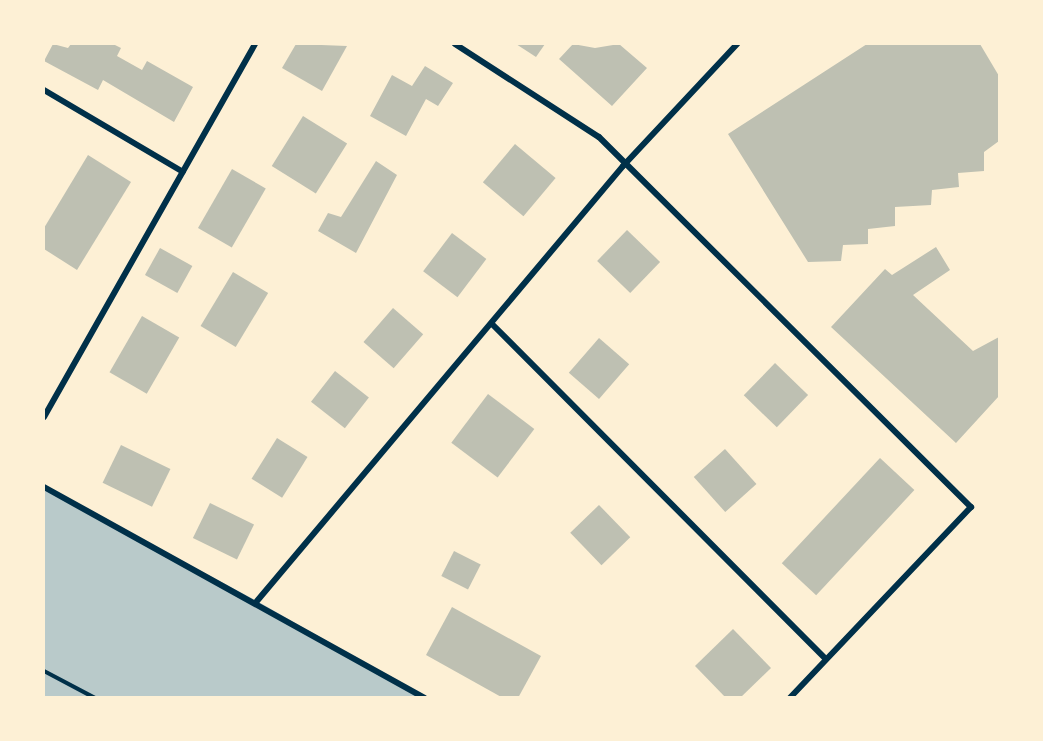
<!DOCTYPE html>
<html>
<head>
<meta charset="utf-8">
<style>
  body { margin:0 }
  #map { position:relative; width:1043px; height:741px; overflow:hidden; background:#fdf0d5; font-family:"Roboto Condensed",sans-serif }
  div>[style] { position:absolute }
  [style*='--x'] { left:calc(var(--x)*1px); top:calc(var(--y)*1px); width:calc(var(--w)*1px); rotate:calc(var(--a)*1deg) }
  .green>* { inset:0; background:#b9caca }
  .building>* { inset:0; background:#bec0b2; transform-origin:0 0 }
  .path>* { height:4px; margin:-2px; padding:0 2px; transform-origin:2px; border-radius:2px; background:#003049 }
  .minor>* { height:6px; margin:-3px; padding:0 3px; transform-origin:3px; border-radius:3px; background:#003049 }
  span { translate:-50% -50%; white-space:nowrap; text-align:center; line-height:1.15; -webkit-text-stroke:5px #fdf0d5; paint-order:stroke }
  .frame { position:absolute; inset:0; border:45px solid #fdf0d5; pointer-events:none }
</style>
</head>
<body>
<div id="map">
  <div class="green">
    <div style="clip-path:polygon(44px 487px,257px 601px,424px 697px,44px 697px)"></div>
  </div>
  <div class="building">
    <div style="clip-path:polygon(53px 44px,68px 48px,71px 44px,113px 44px,121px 48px,117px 56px,142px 70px,147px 61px,193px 87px,174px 122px,103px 80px,98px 90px,44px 61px)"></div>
    <div style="clip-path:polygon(296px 44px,347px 46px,322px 91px,282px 68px)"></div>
    <div style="clip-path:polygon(516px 44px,545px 44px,536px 57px)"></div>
    <div style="clip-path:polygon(573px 44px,595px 48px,619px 44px,647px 68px,612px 106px,559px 59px)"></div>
    <div style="clip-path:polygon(867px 44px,980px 44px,999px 76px,999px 141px,984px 152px,984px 171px,958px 173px,959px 187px,932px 190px,931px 205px,895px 207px,895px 226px,868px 229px,868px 244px,843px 245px,841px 261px,808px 262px,728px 134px)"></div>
    <div style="clip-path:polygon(425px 66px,453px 83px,438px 106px,426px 99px,406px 136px,370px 116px,392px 75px,412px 86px)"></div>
    <div style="left:303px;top:116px;width:52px;height:59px;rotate:32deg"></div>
    <div style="left:515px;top:144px;width:53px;height:50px;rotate:40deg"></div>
    <div style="clip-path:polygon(88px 155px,131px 182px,77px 270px,44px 249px,44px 228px)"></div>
    <div style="clip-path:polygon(376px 161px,397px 175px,356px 253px,318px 231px,328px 213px,341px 217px)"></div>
    <div style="left:232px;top:169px;width:39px;height:68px;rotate:30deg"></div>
    <div style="left:627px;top:230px;width:46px;height:43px;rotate:44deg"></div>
    <div style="left:452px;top:233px;width:43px;height:48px;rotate:37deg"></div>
    <div style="clip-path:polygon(936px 247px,950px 270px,913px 295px,973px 351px,999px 337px,999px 396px,956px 443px,831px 327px,885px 269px,892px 275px)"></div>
    <div style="left:160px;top:248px;width:37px;height:31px;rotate:29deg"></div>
    <div style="left:233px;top:272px;width:41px;height:63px;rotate:31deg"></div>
    <div style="left:393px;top:308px;width:40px;height:45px;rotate:41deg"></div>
    <div style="left:142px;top:316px;width:43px;height:65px;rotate:30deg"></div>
    <div style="left:599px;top:338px;width:40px;height:46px;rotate:41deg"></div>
    <div style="left:775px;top:363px;width:46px;height:45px;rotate:44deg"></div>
    <div style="left:335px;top:371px;width:43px;height:39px;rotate:38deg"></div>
    <div style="left:488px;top:394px;width:58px;height:61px;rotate:37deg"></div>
    <div style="left:277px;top:438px;width:36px;height:48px;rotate:32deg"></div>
    <div style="left:121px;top:445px;width:55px;height:42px;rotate:26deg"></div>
    <div style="left:725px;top:449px;width:47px;height:42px;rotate:48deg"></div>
    <div style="left:880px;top:458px;width:47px;height:144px;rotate:43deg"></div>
    <div style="left:210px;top:503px;width:49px;height:39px;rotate:26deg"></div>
    <div style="left:599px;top:505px;width:45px;height:40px;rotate:46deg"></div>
    <div style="left:454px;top:551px;width:30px;height:28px;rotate:27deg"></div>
    <div style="clip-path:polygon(452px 607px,541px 656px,518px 698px,503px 698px,426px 655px)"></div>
    <div style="clip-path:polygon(733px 629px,771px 668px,740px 698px,726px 698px,695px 666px)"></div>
  </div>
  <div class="path">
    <div style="--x:44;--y:671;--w:58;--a:27.9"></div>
  </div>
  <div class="minor">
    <div style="--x:455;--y:44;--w:171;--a:32.9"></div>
    <div style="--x:599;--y:137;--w:525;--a:44.85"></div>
    <div style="--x:971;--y:507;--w:263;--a:133.5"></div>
    <div style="--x:44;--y:90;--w:161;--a:30.5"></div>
    <div style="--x:492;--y:324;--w:473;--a:45.1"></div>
    <div style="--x:44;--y:417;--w:429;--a:-60.5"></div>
    <div style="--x:44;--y:487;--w:435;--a:29"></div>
    <div style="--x:257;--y:601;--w:568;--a:-49.92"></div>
    <div style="--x:623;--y:166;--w:167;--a:-46.9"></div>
  </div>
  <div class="frame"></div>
</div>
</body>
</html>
